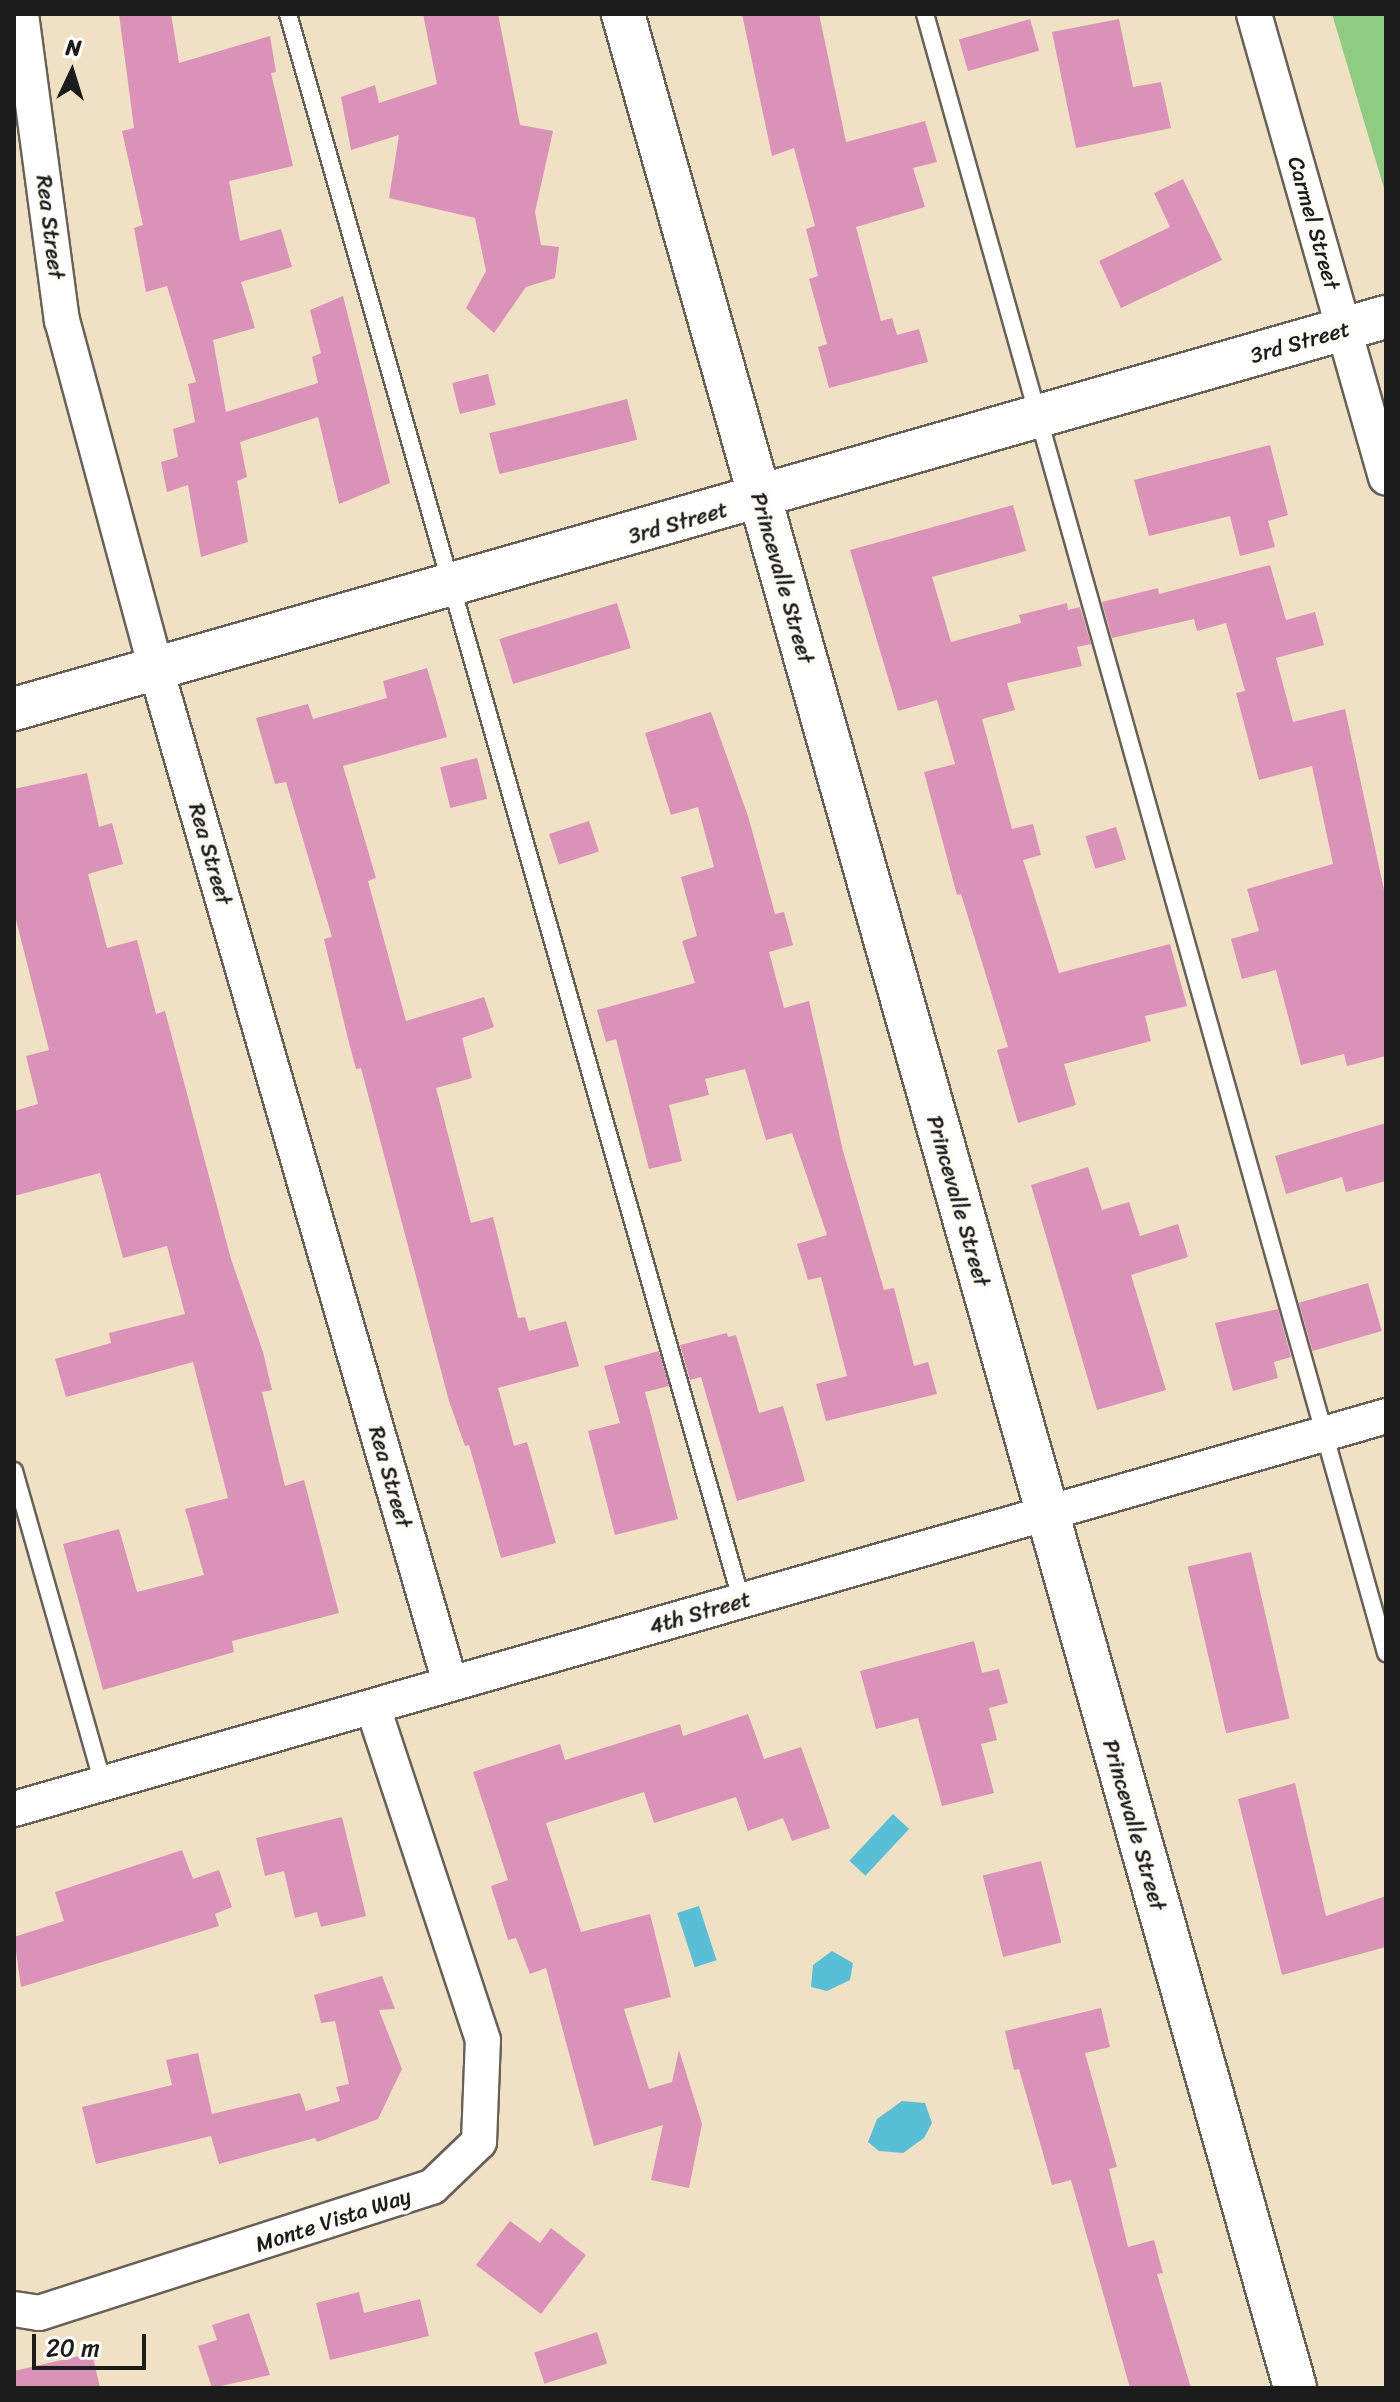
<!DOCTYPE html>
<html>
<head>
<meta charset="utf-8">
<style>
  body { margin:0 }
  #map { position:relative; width:1400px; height:2402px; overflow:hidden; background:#f1e1c4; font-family:Sriracha,sans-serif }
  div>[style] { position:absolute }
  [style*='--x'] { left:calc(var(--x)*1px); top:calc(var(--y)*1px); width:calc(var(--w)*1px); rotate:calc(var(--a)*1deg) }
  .green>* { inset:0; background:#8ecc81 }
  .water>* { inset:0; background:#59bfd6; transform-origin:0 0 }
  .building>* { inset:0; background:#da92b8; transform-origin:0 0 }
  .roads { filter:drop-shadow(2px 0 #676157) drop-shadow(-2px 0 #676157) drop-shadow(0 2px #676157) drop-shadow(0 -2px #676157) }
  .service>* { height:16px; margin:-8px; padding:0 8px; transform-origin:8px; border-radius:8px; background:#fff }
  .minor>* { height:34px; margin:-17px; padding:0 17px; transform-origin:17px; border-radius:17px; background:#fff }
  .tertiary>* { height:42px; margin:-21px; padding:0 21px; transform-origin:21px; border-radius:21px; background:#fff }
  span { translate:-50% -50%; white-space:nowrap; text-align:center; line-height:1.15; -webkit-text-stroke:8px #fdfcf7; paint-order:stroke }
  .street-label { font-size:22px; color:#1c1c1c }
  .frame { position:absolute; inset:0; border:16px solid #1c1c1c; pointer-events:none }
  .north { position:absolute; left:32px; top:32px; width:80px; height:80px; -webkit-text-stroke:6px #fdfcf7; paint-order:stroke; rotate:4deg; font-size:22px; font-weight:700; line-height:32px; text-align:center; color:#1c1c1c }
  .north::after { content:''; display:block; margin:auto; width:28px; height:36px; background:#1c1c1c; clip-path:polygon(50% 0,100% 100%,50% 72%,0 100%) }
  .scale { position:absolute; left:32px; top:2334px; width:114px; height:36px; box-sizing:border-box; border:4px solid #1c1c1c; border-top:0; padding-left:10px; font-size:24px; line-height:28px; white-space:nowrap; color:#1c1c1c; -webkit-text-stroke:6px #fdfcf7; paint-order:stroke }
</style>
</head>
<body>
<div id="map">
  <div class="green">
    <div style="clip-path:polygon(1332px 14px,1386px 14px,1386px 195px)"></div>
  </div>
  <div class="water">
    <div style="left:893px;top:1814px;width:22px;height:64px;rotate:43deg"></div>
    <div style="left:699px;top:1906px;width:57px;height:23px;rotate:72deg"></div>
    <div style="clip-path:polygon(832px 1951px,853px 1963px,850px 1980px,827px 1991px,811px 1987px,813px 1965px)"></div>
    <div style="clip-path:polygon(902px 2101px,925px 2103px,932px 2123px,924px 2138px,903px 2153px,879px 2151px,868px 2142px,877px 2119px)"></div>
  </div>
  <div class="building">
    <div style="clip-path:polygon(119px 14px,171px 14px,179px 63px,270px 36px,276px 72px,271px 73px,293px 166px,229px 181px,240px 241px,281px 229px,292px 267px,241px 282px,255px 328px,213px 340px,226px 412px,318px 383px,312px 357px,321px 353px,310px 310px,343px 296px,390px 483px,339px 504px,318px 417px,240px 442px,247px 477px,237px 481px,248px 542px,201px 557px,188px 485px,167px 492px,161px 462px,178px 457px,173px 429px,195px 422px,188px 384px,196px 382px,167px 286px,146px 292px,134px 228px,143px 225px,122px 131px,134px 128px)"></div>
    <div style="clip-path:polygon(423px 14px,498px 14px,520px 125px,553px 131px,535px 212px,541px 245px,559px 247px,555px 278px,526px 287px,494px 333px,466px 308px,486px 271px,475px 218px,389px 198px,399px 135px,351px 150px,341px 97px,375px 85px,379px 103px,437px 84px)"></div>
    <div style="clip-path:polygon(742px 14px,819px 14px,846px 142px,925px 121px,937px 162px,913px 168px,925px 207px,856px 227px,881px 321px,892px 318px,897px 335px,919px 329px,928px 362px,829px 388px,818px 347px,827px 344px,809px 279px,818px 276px,806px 229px,815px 226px,794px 148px,772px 156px)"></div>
    <div style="left:1030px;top:19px;width:33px;height:74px;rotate:74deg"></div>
    <div style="clip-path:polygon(1119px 19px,1133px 87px,1161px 82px,1171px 128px,1076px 148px,1052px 32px)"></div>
    <div style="clip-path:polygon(1183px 179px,1222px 260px,1121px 308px,1099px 261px,1170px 227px,1154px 193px)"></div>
    <div style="left:488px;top:374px;width:32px;height:37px;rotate:76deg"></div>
    <div style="left:627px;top:399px;width:42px;height:142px;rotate:76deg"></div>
    <div style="clip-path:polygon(1270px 445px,1288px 515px,1268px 521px,1275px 547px,1240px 556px,1230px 516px,1149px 536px,1134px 480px)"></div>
    <div style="clip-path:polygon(1013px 505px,1026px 551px,932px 577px,951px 642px,1021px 623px,1019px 615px,1067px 603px,1068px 610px,1080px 607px,1091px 644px,1077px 647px,1082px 666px,1007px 683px,1015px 710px,982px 719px,1012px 829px,1033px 824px,1041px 855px,1023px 860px,1059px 973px,1170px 944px,1187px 1006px,1145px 1016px,1151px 1041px,1064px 1064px,1076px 1105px,1018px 1123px,997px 1050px,1008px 1047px,961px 894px,957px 895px,924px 772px,955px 764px,937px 700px,898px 711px,850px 550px)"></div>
    <div style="clip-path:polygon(1270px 565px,1286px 620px,1315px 612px,1324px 645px,1276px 658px,1293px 722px,1345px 709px,1386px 899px,1386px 1056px,1347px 1066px,1344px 1054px,1301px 1065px,1276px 970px,1242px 979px,1231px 939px,1259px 931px,1247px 889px,1333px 864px,1312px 766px,1259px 780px,1236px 693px,1245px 691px,1226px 623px,1197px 631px,1194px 619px,1112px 638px,1102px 602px,1158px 588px,1159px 594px)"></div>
    <div style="left:617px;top:603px;width:47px;height:123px;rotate:73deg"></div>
    <div style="clip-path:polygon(427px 668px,447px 737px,343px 766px,376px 878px,368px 881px,406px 1021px,484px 997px,494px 1027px,462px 1038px,472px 1078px,436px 1088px,471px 1223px,493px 1217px,518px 1318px,525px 1317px,529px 1331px,566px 1321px,579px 1366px,498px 1388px,514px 1446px,527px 1442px,556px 1543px,501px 1558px,469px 1445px,465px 1446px,449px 1401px,361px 1068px,356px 1069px,348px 1039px,324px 939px,332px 937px,286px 782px,275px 784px,256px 718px,308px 704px,313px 719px,387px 698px,383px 681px)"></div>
    <div style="clip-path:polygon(711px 712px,748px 816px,775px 914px,784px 912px,793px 945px,769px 952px,784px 1008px,809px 1001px,843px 1151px,884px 1290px,894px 1288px,914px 1366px,928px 1362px,937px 1394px,826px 1421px,816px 1384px,847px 1376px,821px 1277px,808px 1280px,797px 1244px,827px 1235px,792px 1133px,766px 1140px,745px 1069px,705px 1079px,709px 1095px,669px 1105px,682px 1161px,649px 1169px,616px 1039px,606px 1042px,597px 1010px,695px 983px,682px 941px,697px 936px,681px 877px,714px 867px,698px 807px,671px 815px,645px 733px)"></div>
    <div style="left:477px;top:758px;width:42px;height:38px;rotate:76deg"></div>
    <div style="clip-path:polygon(87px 773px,99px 827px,112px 823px,123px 864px,88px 874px,107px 948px,137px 940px,156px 1014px,165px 1011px,231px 1259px,263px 1352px,272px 1390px,262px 1392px,285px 1486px,304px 1480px,339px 1613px,232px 1641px,234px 1652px,103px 1690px,63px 1544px,119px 1529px,137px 1592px,204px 1575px,185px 1509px,228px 1498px,193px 1362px,66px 1397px,55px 1359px,111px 1343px,109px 1333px,185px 1314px,167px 1246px,123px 1258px,100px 1173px,14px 1196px,14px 1111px,38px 1104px,26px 1056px,49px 1050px,14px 912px,14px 789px)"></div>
    <div style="left:589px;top:821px;width:32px;height:42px;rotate:72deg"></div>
    <div style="left:1116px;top:827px;width:34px;height:32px;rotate:73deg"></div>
    <div style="clip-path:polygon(1386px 1123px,1386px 1181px,1346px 1192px,1342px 1177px,1286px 1194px,1275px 1156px)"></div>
    <div style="clip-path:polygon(1088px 1167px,1102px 1210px,1129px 1202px,1140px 1236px,1178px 1224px,1188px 1257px,1131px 1275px,1166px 1390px,1097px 1410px,1031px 1185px)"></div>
    <div style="left:1368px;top:1283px;width:50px;height:72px;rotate:74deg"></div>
    <div style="clip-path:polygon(1278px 1309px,1291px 1357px,1274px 1362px,1278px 1378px,1233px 1391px,1215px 1323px)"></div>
    <div style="clip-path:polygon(727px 1333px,728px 1337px,736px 1335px,759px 1413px,783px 1406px,805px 1481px,737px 1501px,701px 1377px,690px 1380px,680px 1345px)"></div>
    <div style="clip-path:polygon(659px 1351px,669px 1386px,645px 1392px,678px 1519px,615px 1535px,588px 1431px,620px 1423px,604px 1366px)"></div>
    <div style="left:1251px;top:1552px;width:171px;height:65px;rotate:77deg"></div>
    <div style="clip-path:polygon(974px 1641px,982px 1673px,999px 1669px,1008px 1703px,989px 1708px,997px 1740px,981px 1744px,994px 1793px,942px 1806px,918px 1718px,876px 1729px,860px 1671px)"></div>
    <div style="clip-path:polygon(748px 1714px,764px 1759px,801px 1747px,830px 1828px,792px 1841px,783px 1818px,748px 1831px,736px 1797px,654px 1823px,644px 1792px,546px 1823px,581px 1932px,650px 1914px,671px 1997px,624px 2009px,649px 2089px,672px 2082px,679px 2050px,702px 2124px,689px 2188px,651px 2180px,663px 2125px,594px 2146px,546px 1968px,530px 1974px,516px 1938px,508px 1940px,491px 1886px,508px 1880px,473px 1772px,560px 1744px,565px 1760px,680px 1724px,683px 1736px)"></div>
    <div style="clip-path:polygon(1295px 1783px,1326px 1916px,1386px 1896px,1386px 1947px,1282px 1975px,1238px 1799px)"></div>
    <div style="clip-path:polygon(342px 1817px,366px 1916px,321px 1927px,317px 1912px,295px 1918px,284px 1871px,265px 1876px,256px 1838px)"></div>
    <div style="clip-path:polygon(182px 1850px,193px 1879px,219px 1870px,232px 1907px,215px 1914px,219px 1926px,21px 1987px,14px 1937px,64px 1921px,55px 1892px)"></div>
    <div style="left:1041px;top:1861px;width:84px;height:60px;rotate:76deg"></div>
    <div style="clip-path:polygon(382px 1976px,395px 2009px,379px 2010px,402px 2069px,378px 2119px,317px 2142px,315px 2138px,219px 2164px,211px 2136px,96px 2164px,82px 2107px,172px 2085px,166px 2060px,198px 2053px,212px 2114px,300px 2093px,306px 2111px,340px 2101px,336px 2087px,349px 2084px,335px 2021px,321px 2023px,314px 1995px)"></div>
    <div style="clip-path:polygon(1101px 2008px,1110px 2047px,1085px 2053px,1117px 2167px,1109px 2169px,1128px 2247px,1154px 2240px,1163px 2273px,1157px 2274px,1191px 2388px,1130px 2388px,1071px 2180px,1052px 2185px,1019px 2069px,1014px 2070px,1005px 2031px)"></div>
    <div style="clip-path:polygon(510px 2221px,540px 2243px,551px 2228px,586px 2255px,541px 2314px,476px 2265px)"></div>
    <div style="clip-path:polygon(359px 2292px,364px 2313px,420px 2299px,429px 2336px,330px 2360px,316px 2303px)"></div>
    <div style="clip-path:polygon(249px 2313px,270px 2375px,212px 2388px,198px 2346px,217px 2340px,212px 2325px)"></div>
    <div style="left:597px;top:2332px;width:33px;height:66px;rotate:72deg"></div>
    <div style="clip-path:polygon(92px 2353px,100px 2388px,14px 2388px,14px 2371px)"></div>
  </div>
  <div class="roads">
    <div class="service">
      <div style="--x:288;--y:14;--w:1652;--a:74.05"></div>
      <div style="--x:925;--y:14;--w:1703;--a:74.29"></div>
      <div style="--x:14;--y:1471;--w:328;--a:74.1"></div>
    </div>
    <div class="minor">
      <div style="--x:21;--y:14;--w:309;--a:82.4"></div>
      <div style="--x:62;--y:320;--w:361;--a:74.9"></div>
      <div style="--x:156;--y:669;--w:1056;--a:73.83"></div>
      <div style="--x:1254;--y:14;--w:482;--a:74.1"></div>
      <div style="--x:14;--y:1809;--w:1427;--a:-15.98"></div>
      <div style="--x:14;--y:2309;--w:25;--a:9"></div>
      <div style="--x:39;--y:2313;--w:413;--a:-17.8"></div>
      <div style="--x:432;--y:2187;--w:65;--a:-43.8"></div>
      <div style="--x:479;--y:2142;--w:102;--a:-87.8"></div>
      <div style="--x:483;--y:2040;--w:351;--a:-108.3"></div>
    </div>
    <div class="tertiary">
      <div style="--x:623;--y:14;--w:2467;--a:74.19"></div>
      <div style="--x:14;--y:709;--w:1427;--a:-15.95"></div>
    </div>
  </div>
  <div class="street-label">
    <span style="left:1314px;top:223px;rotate:74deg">Carmel Street</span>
    <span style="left:50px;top:227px;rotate:83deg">Rea Street</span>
    <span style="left:1300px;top:342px;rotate:-16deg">3rd Street</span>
    <span style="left:678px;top:523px;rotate:-16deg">3rd Street</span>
    <span style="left:782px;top:578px;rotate:74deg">Princevalle Street</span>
    <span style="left:210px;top:854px;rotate:74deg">Rea Street</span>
    <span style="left:958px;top:1201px;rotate:74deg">Princevalle Street</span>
    <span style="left:390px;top:1477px;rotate:74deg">Rea Street</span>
    <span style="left:700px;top:1613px;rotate:-16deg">4th Street</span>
    <span style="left:1134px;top:1825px;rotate:74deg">Princevalle Street</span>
    <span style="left:333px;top:2220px;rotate:-18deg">Monte Vista Way</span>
  </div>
  <div class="frame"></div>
  <div class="north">N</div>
  <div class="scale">20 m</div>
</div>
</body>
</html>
